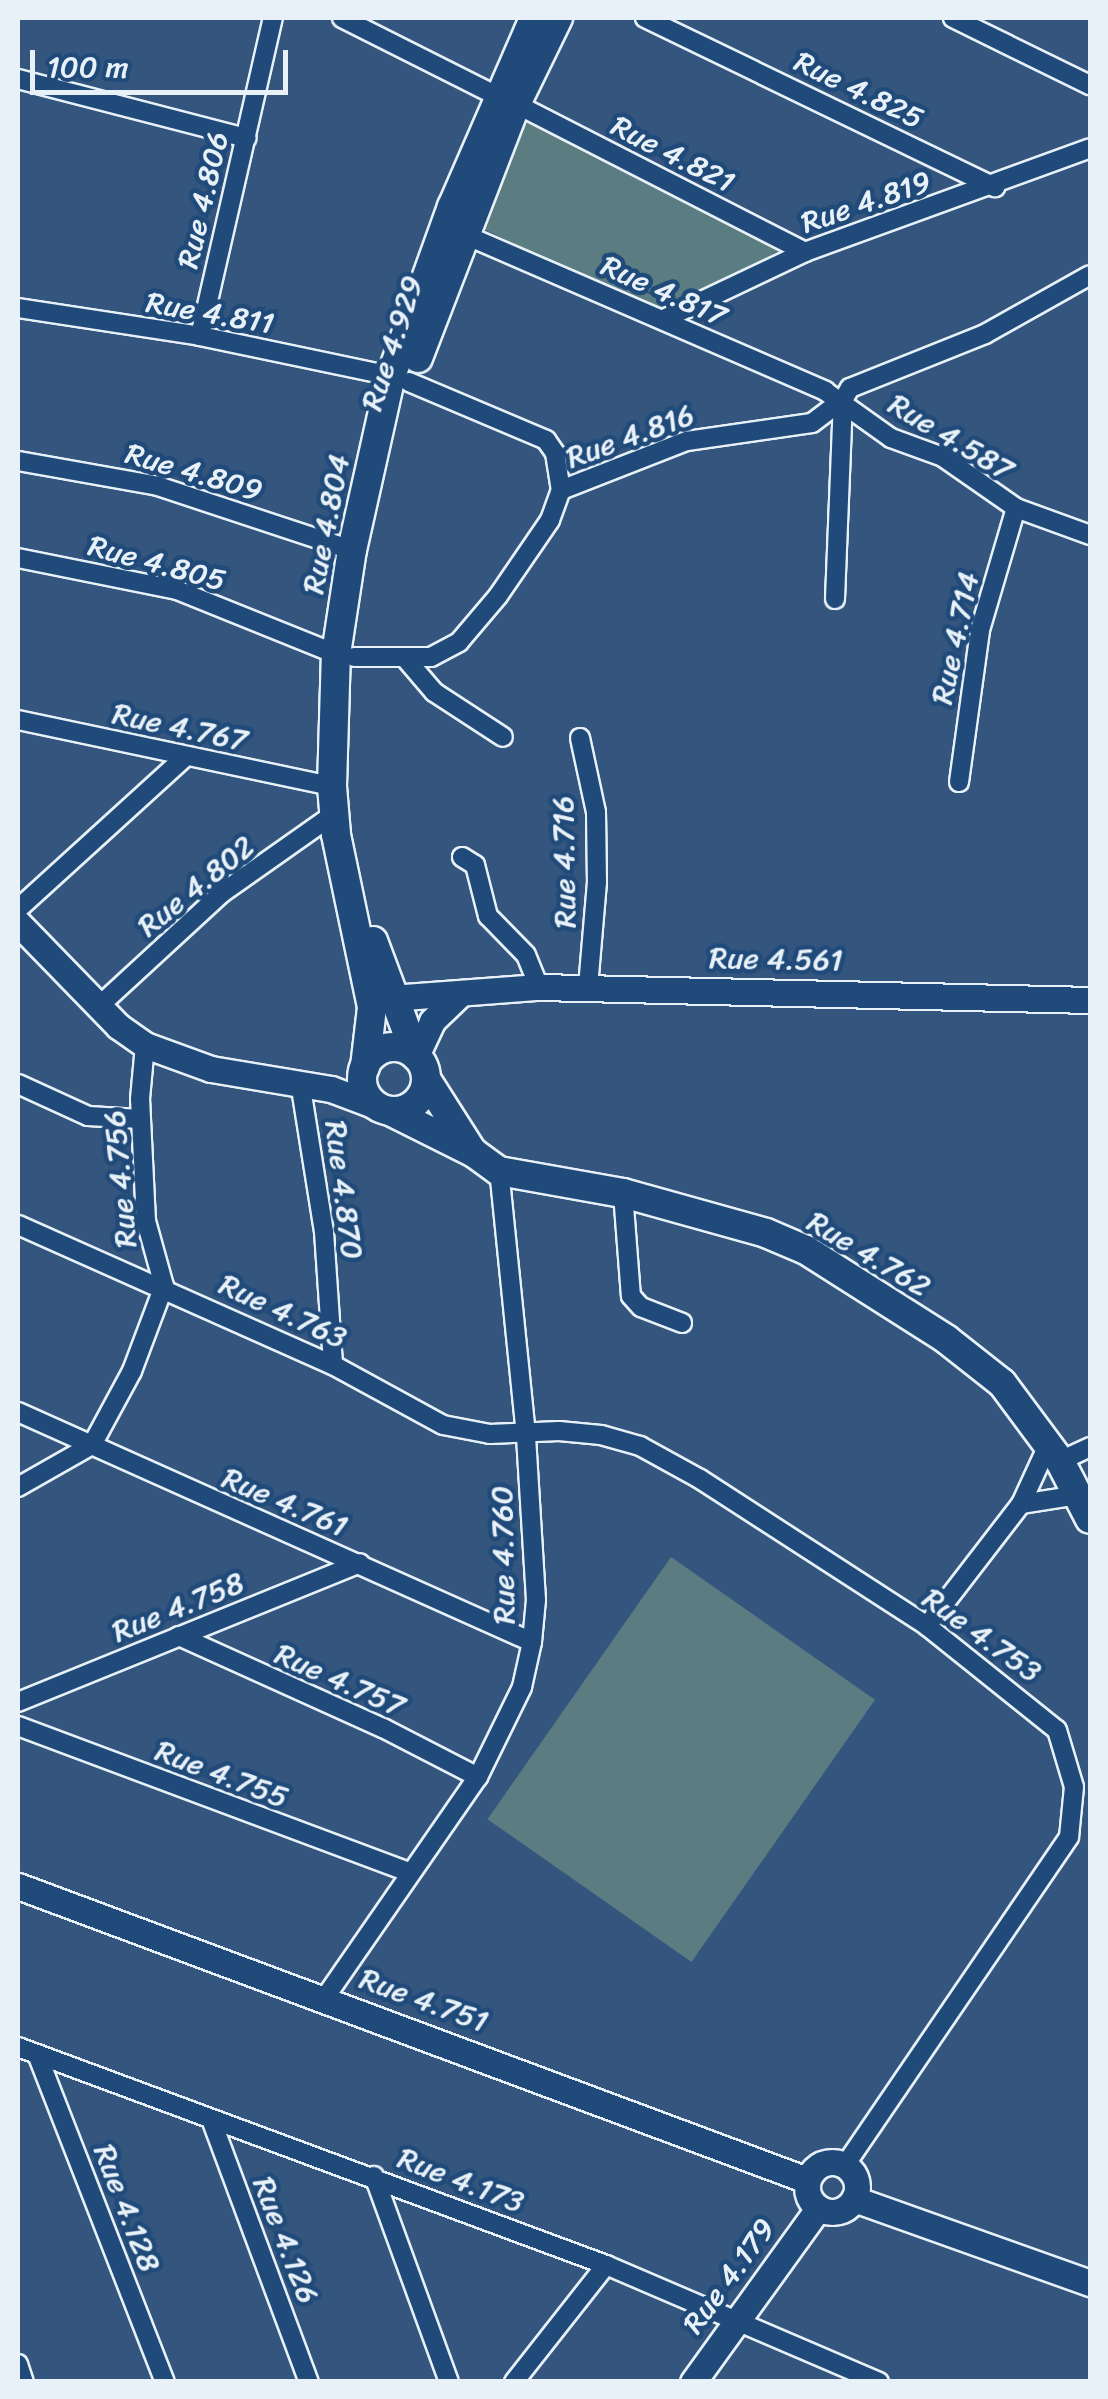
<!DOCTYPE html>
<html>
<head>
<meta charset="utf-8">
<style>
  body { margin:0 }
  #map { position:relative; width:1108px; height:2399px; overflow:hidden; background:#34557d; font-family:Sriracha,sans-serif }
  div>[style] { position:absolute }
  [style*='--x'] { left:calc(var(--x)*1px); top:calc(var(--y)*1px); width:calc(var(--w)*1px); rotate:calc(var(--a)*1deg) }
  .green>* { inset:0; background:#5b7d82; transform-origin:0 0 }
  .roads { filter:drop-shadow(2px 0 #e8f1f8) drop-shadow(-2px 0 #e8f1f8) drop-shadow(0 2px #e8f1f8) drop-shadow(0 -2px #e8f1f8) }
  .street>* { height:18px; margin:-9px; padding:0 9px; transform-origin:9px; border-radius:9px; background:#1f4a7a }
  .secondary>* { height:25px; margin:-12.5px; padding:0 12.5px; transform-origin:12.5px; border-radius:12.5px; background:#1f4a7a }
  .secondary>.ring { margin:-12.5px; padding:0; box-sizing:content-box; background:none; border:25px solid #1f4a7a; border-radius:50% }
  .primary>* { height:28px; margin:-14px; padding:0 14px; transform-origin:14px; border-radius:14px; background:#1f4a7a }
  .primary>.ring { margin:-14px; padding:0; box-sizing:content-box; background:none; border:28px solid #1f4a7a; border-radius:50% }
  span { translate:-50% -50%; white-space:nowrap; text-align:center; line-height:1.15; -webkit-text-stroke:9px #1f4a7a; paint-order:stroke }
  .street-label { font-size:30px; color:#e8f1f8 }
  .frame { position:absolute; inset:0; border:20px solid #e8f1f8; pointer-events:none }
  .scale { position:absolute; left:30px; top:50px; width:258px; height:45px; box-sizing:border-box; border:5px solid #e8f1f8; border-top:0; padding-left:12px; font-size:30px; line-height:35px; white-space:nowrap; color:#e8f1f8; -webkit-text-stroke:8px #1f4a7a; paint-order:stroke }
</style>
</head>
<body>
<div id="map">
  <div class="green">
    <div style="clip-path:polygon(522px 113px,778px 251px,663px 315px,471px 223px)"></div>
    <div style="left:671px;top:1557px;width:249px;height:320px;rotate:35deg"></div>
  </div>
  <div class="roads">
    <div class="street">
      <div style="--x:342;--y:18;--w:174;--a:26.7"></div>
      <div style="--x:645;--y:18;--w:389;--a:25.8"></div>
      <div style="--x:953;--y:18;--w:153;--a:26.1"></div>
      <div style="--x:18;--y:79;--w:236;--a:14.5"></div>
      <div style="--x:516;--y:104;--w:325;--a:27.1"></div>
      <div style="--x:463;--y:234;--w:395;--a:23.4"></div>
      <div style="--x:825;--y:391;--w:81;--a:35.5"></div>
      <div style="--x:891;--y:438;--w:55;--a:20.1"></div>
      <div style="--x:943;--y:457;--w:89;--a:34.9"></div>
      <div style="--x:1016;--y:508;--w:79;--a:20"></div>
      <div style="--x:18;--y:308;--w:184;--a:8.7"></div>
      <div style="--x:200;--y:336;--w:195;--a:11.8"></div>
      <div style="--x:664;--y:319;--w:156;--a:-25.4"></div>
      <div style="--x:805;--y:252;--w:303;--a:-20"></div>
      <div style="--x:200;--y:336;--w:326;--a:-77.1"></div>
      <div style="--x:409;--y:382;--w:149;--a:22.9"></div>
      <div style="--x:546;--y:440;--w:16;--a:55"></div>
      <div style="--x:555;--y:453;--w:37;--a:81"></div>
      <div style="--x:18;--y:461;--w:142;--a:10.1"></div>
      <div style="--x:158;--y:486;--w:204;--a:18.3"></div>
      <div style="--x:18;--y:558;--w:162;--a:11.4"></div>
      <div style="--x:177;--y:590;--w:171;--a:21.9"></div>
      <div style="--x:835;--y:599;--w:199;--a:-87.7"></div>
      <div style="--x:354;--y:657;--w:77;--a:0"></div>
      <div style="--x:431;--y:657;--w:32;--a:-28"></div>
      <div style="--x:459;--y:642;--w:60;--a:-49.7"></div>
      <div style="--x:498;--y:596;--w:92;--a:-55.6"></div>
      <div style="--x:550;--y:520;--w:32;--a:-70"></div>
      <div style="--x:561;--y:490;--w:135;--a:-21.3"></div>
      <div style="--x:687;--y:441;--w:126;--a:-8.2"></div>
      <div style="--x:812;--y:423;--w:39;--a:-37"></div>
      <div style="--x:843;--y:400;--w:14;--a:-60"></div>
      <div style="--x:850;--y:388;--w:145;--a:-21.8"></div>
      <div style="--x:985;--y:334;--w:120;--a:-29.3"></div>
      <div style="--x:405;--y:658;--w:45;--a:49.5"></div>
      <div style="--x:434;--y:692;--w:82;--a:33.1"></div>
      <div style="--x:18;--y:720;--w:321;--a:11.9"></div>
      <div style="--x:580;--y:738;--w:76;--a:77.8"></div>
      <div style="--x:596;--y:812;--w:70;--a:89.2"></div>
      <div style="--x:597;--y:882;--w:105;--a:94.9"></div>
      <div style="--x:959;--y:782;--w:153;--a:-82.1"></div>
      <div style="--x:980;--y:630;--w:127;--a:-73.6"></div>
      <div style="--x:462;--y:857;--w:15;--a:32"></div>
      <div style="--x:475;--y:865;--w:53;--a:75.7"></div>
      <div style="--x:488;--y:916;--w:54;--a:45.7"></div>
      <div style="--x:526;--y:955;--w:35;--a:68"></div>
      <div style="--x:18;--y:909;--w:224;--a:-42.3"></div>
      <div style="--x:98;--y:1007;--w:168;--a:-42.6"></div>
      <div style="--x:222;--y:893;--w:137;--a:-35.2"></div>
      <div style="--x:300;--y:1082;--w:152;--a:80.9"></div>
      <div style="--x:324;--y:1232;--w:133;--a:86.1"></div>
      <div style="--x:18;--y:1084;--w:77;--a:24.6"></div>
      <div style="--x:88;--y:1116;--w:53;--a:3.2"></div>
      <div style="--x:623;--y:1193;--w:103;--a:85.6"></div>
      <div style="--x:631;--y:1296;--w:15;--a:48"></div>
      <div style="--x:641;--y:1307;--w:44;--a:21.3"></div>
      <div style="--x:18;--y:1225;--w:345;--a:24"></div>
      <div style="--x:333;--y:1365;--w:125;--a:28.6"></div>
      <div style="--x:443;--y:1425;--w:48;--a:10.8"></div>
      <div style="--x:490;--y:1434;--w:69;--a:-2.5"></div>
      <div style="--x:559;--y:1431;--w:42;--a:5.4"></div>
      <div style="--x:601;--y:1435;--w:41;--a:15.8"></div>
      <div style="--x:640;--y:1446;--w:68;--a:28.8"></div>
      <div style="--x:700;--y:1479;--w:270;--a:32.9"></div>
      <div style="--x:927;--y:1626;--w:166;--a:38.7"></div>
      <div style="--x:1057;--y:1730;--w:59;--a:73.4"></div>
      <div style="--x:1074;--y:1787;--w:50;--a:95.7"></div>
      <div style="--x:1069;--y:1837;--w:397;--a:124.3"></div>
      <div style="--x:18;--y:1412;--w:563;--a:24.11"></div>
      <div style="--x:1060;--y:1461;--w:33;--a:-25"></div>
      <div style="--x:18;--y:1487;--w:85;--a:-29.6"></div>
      <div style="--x:92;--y:1445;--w:84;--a:-61.6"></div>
      <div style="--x:132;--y:1371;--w:91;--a:-69.4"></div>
      <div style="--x:164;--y:1286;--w:67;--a:-105.5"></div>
      <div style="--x:146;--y:1221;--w:122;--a:-92.8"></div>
      <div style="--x:140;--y:1099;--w:54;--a:-84.7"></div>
      <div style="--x:1021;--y:1504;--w:59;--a:-8.8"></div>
      <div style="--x:927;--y:1626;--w:154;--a:-52.4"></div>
      <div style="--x:1021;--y:1504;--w:67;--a:-65.3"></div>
      <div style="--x:179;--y:1636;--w:224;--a:24.3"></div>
      <div style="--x:383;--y:1728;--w:107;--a:27.3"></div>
      <div style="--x:18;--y:1702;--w:369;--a:-22.1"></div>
      <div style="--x:18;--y:1726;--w:417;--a:20.5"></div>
      <div style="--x:324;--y:1999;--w:270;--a:-55.3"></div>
      <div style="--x:478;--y:1777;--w:100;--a:-63.9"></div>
      <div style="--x:522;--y:1687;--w:46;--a:-77.5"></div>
      <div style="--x:532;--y:1642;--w:42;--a:-84.6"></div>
      <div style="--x:536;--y:1600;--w:165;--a:-93.5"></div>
      <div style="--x:526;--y:1435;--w:265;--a:-95.8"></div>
      <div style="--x:18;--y:2047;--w:627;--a:20.34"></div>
      <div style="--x:606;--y:2265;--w:297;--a:23.2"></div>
      <div style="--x:37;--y:2054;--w:352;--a:68.7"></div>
      <div style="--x:211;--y:2119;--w:281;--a:69.6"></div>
      <div style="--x:374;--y:2176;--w:219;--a:70"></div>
      <div style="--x:18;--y:2364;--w:19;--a:72"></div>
      <div style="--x:514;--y:2382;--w:149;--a:-51.8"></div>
    </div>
    <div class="secondary">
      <div style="--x:18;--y:923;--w:144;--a:45.8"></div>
      <div style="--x:118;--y:1026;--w:33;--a:35"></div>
      <div style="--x:145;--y:1045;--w:70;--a:20"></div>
      <div style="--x:211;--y:1069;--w:122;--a:9.5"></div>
      <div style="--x:331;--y:1089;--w:51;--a:20.6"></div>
      <div style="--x:391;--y:998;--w:148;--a:-4.3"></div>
      <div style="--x:539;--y:987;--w:551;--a:1.35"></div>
      <div style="--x:416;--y:1056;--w:38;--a:-65"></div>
      <div style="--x:432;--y:1021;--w:40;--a:-44"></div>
      <div style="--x:18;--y:1886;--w:842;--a:20.44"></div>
      <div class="ring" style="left:807px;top:2162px;width:25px;height:25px"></div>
      <div style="--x:854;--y:2199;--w:251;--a:19.6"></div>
      <div style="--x:693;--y:2382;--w:213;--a:-54.2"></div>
    </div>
    <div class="primary">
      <div style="--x:418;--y:358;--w:272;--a:-68.9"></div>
      <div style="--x:516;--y:104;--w:96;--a:-64"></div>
      <div style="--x:373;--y:941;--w:123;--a:69.5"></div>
      <div class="ring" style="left:362px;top:1047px;width:36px;height:36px"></div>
      <div style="--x:365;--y:1067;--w:60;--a:-83.3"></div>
      <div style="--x:372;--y:1007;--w:177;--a:-101.8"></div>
      <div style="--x:336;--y:834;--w:48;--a:-94.8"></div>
      <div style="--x:332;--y:786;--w:132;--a:-88.3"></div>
      <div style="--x:336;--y:654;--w:105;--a:-81.3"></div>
      <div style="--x:352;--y:550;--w:178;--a:-77.4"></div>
      <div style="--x:391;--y:376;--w:180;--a:-70.2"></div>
      <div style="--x:452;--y:207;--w:206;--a:-66.5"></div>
      <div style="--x:426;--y:1079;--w:82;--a:57.5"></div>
      <div style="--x:390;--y:1111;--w:94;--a:26.6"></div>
      <div style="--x:474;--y:1153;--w:31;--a:36"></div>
      <div style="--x:499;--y:1171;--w:126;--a:10.1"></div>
      <div style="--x:623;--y:1193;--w:148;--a:15.6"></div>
      <div style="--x:766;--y:1233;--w:43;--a:23"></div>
      <div style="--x:806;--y:1250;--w:166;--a:32.4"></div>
      <div style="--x:946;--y:1339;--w:71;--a:38.2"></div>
      <div style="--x:1002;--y:1383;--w:97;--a:53.4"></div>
      <div style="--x:1060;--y:1461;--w:65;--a:62.7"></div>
    </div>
  </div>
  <div class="street-label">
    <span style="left:859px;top:90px;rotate:26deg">Rue 4.825</span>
    <span style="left:673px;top:154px;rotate:27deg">Rue 4.821</span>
    <span style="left:203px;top:200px;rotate:-77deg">Rue 4.806</span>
    <span style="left:866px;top:202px;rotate:-19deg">Rue 4.819</span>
    <span style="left:664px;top:291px;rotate:24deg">Rue 4.817</span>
    <span style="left:210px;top:313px;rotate:10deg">Rue 4.811</span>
    <span style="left:392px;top:343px;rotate:-72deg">Rue 4.929</span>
    <span style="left:630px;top:436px;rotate:-20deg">Rue 4.816</span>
    <span style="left:951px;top:437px;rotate:31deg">Rue 4.587</span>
    <span style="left:194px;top:472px;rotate:16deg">Rue 4.809</span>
    <span style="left:326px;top:524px;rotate:-79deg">Rue 4.804</span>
    <span style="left:157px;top:563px;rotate:15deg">Rue 4.805</span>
    <span style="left:955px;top:638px;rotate:-78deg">Rue 4.714</span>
    <span style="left:180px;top:727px;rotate:12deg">Rue 4.767</span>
    <span style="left:564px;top:862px;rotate:-91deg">Rue 4.716</span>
    <span style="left:196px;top:886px;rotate:-39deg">Rue 4.802</span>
    <span style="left:776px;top:959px;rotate:1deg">Rue 4.561</span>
    <span style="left:120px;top:1179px;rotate:-95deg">Rue 4.756</span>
    <span style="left:344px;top:1190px;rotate:83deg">Rue 4.870</span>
    <span style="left:869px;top:1254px;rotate:31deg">Rue 4.762</span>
    <span style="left:283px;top:1311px;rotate:25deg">Rue 4.763</span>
    <span style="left:285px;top:1502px;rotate:23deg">Rue 4.761</span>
    <span style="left:503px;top:1555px;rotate:-91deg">Rue 4.760</span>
    <span style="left:178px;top:1607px;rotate:-22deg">Rue 4.758</span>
    <span style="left:982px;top:1635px;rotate:36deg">Rue 4.753</span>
    <span style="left:340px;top:1680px;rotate:24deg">Rue 4.757</span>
    <span style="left:222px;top:1774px;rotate:21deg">Rue 4.755</span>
    <span style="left:424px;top:2000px;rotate:20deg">Rue 4.751</span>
    <span style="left:461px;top:2180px;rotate:21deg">Rue 4.173</span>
    <span style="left:127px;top:2208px;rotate:69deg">Rue 4.128</span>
    <span style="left:286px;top:2240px;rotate:69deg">Rue 4.126</span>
    <span style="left:729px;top:2276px;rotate:-54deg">Rue 4.179</span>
  </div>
  <div class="frame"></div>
  <div class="scale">100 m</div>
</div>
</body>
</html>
